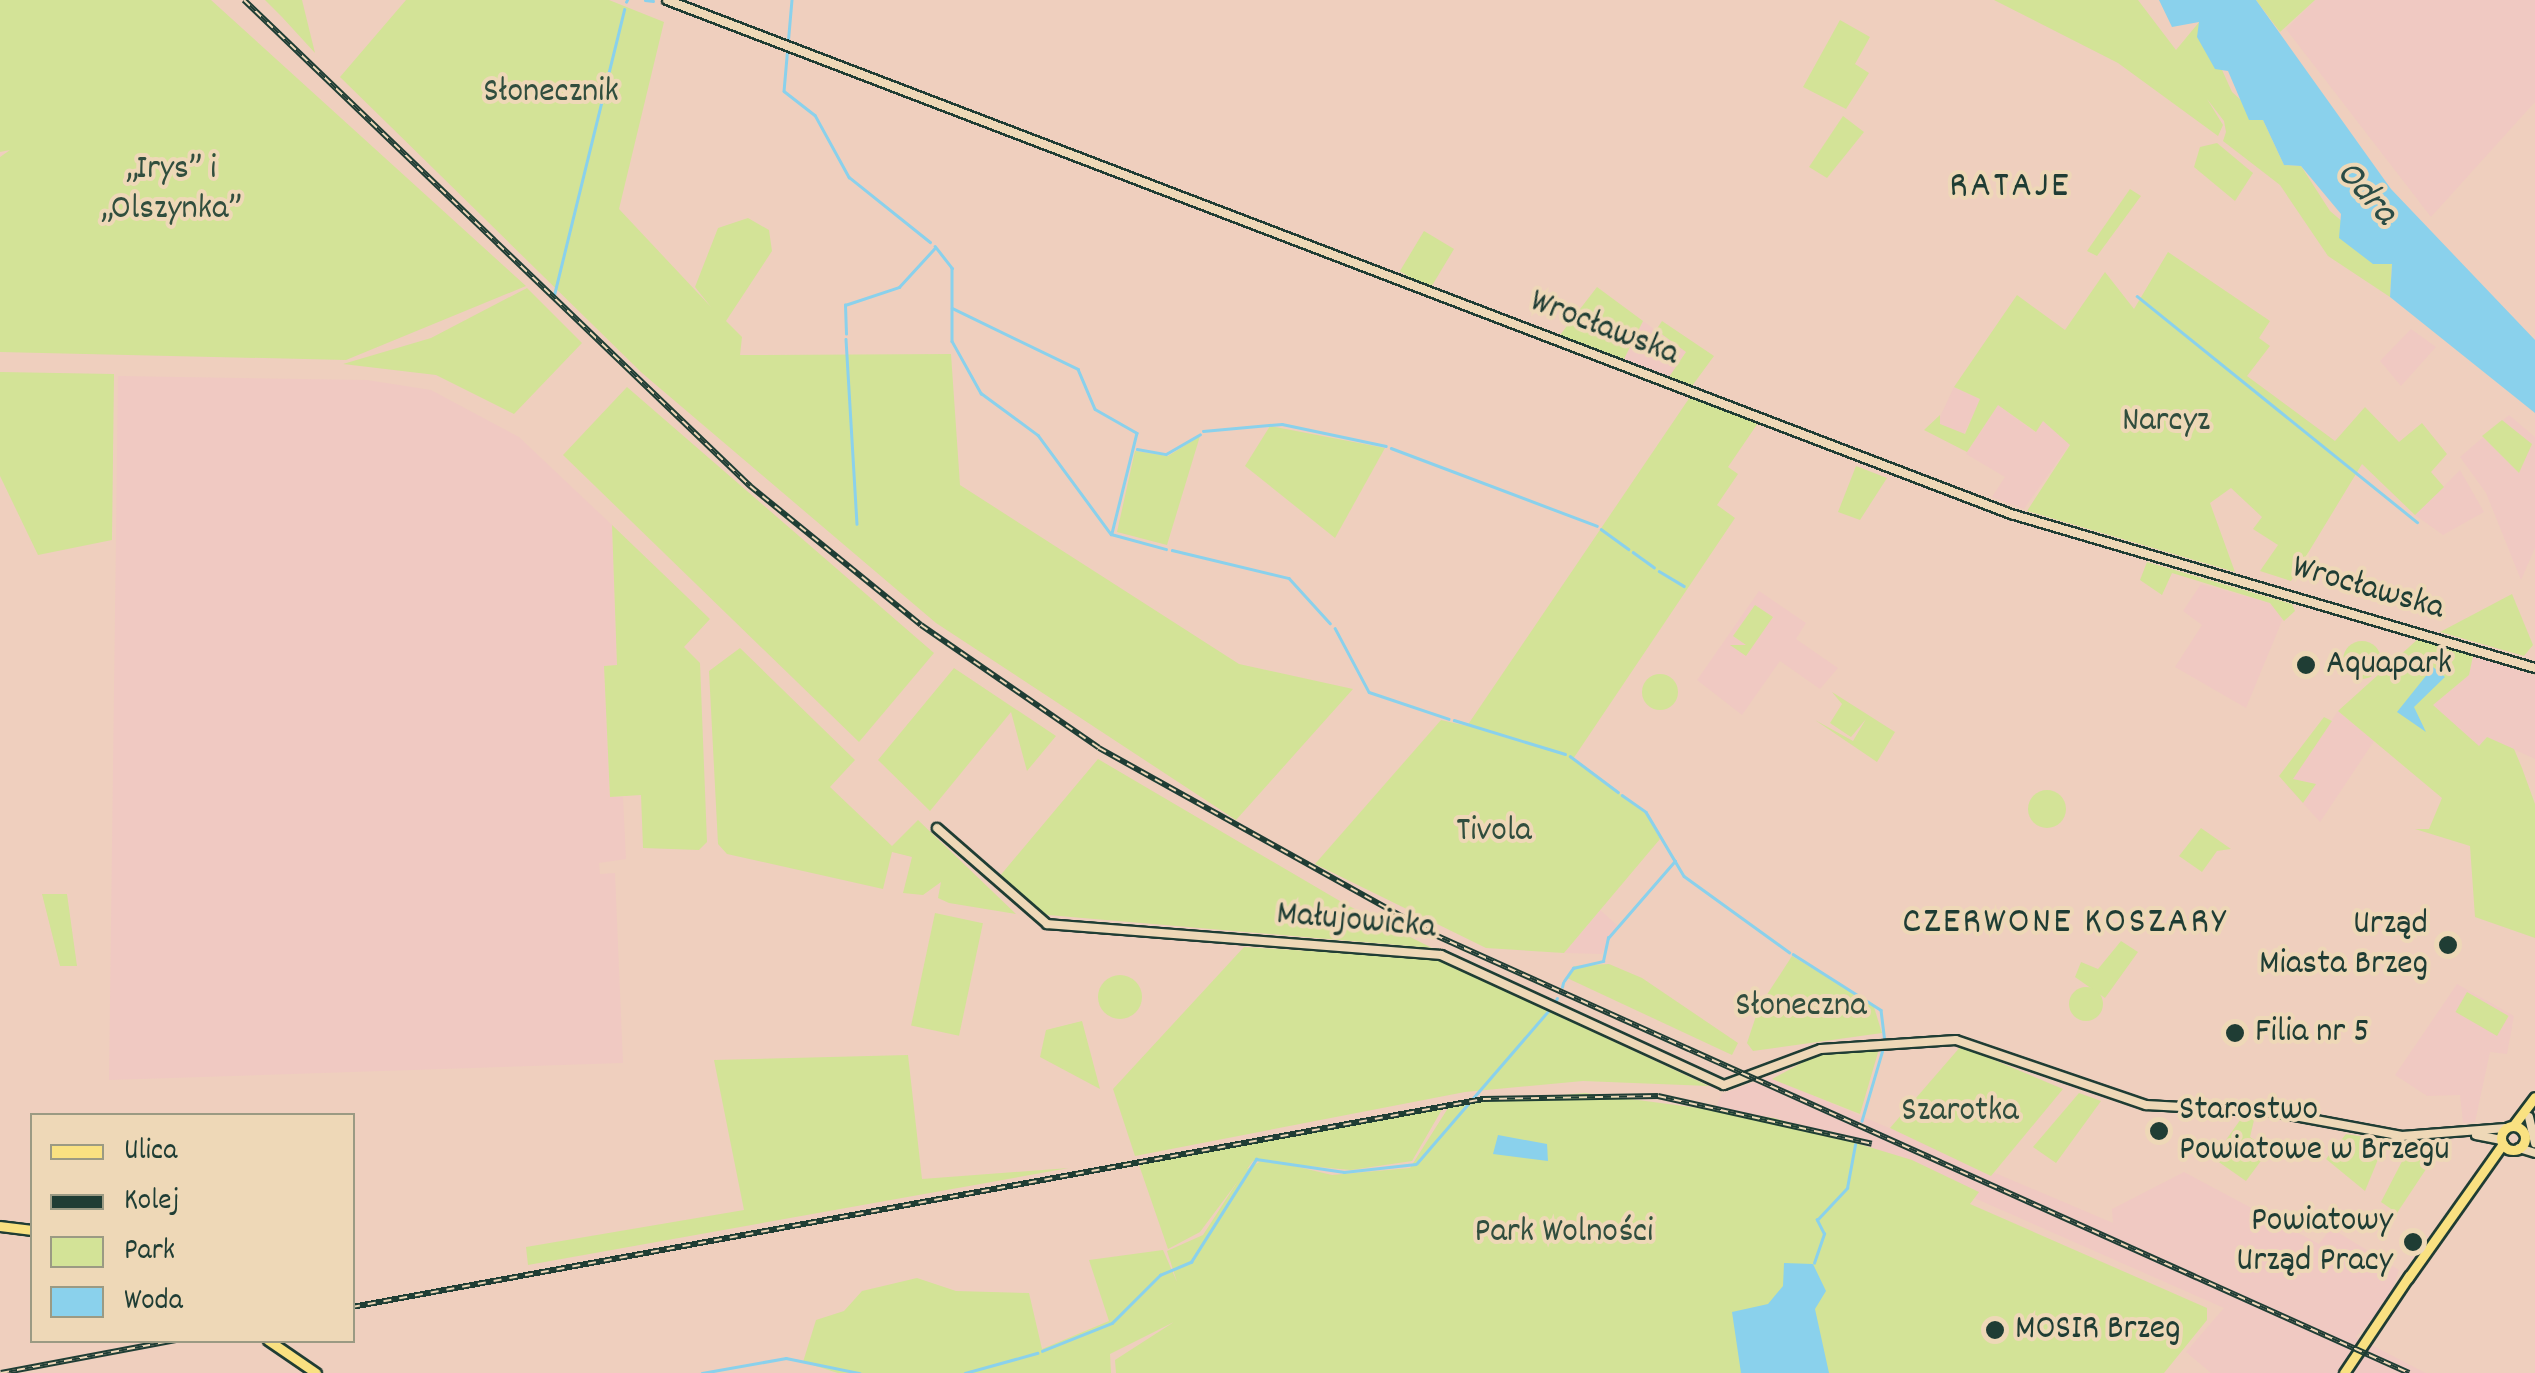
<!DOCTYPE html>
<html>
<head>
<meta charset="utf-8">
<style>
  body { margin:0 }
  #map { position:relative; width:2535px; height:1373px; overflow:hidden; background:#efcfbe; font-family:Dekko,sans-serif }
  div>[style] { position:absolute }
  [style*='--x'] { left:calc(var(--x)*1px); top:calc(var(--y)*1px); width:calc(var(--w)*1px); rotate:calc(var(--a)*1deg) }
  .built>* { inset:0; background:#f0c9c2; transform-origin:0 0 }
  .green>* { inset:0; background:#d3e397; transform-origin:0 0 }
  .round { border-radius:50% }
  .water>* { inset:0; background:#8ad1ec }
  .stream>* { height:2.5px; margin:-1.25px; padding:0 1.25px; transform-origin:1.25px; border-radius:1.25px; background:#8ad1ec }
  .roads { filter:drop-shadow(2px 0 #1f3d34) drop-shadow(-2px 0 #1f3d34) drop-shadow(0 2px #1f3d34) drop-shadow(0 -2px #1f3d34) }
  .secondary>* { height:8px; margin:-4px; padding:0 4px; transform-origin:4px; border-radius:4px; background:#eed8b7 }
  .primary>* { height:9px; margin:-4.5px; padding:0 4.5px; transform-origin:4.5px; border-radius:4.5px; background:#f9e181 }
  .primary>.ring { margin:-4.5px; padding:0; box-sizing:content-box; background:none; border:9px solid #f9e181; border-radius:50% }
  .rail>* { height:6px; margin-top:-3px; transform-origin:0; background:repeating-linear-gradient(90deg,#eed8b7 0 8px,#1f3d34 0 16px); box-sizing:border-box; border-block:2px solid #1f3d34 }
  .dots>* { width:28px; height:28px; translate:-50% -50%; box-sizing:border-box; border:5px solid #eed8b7; border-radius:50% }
  span { translate:-50% -50%; white-space:nowrap; text-align:center; line-height:1.15; -webkit-text-stroke:8px #eed8b7; paint-order:stroke }
  .park-label { font-size:35px; color:#314e3e }
  .street-label { font-size:35px; color:#1f3d34 }
  .poi-label { font-size:35px; color:#1f3d34 }
  .left { translate:0 -50%; text-align:left }
  .right { translate:-100% -50%; text-align:right }
  .neighbourhood-label { font-size:38px; color:#1f3d34; letter-spacing:2.5px }
  .water-label { font-size:38px; color:#2a4c46; font-style:italic }
  .legend { position:absolute; left:30px; top:1113px; width:325px; height:230px; box-sizing:border-box; background:#eed8b7; border:2px solid #9b9a83; margin:0; padding:12px 18px; list-style:none; font-size:30px; color:#1f3d34 }
  .legend li { display:flex; align-items:center; gap:20px; height:50px }
  .legend b { width:50px; border:2px solid #9b9a83 }
</style>
</head>
<body>
<div id="map">
  <div class="built">
    <div style="clip-path:polygon(2315px 0,2535px 0,2535px 102px,2431px 217px,2286px 29px)"></div>
    <div style="clip-path:polygon(1643px 321px,1686px 352px,1669px 377px,1624px 359px)"></div>
    <div style="clip-path:polygon(2411px 329px,2436px 347px,2401px 386px,2380px 361px)"></div>
    <div style="clip-path:polygon(118px 376px,367px 380px,431px 390px,519px 437px,612px 525px,617px 665px,604px 666px,610px 797px,623px 797px,626px 859px,599px 863px,600px 874px,615px 873px,623px 1063px,109px 1080px)"></div>
    <div style="left:1954px;top:387px;width:29px;height:40px;rotate:25deg"></div>
    <div style="clip-path:polygon(1998px 405px,2035px 432px,2043px 421px,2070px 444px,2024px 509px,1992px 497px,2005px 477px,1966px 454px)"></div>
    <div style="clip-path:polygon(2509px 415px,2535px 437px,2535px 548px,2521px 580px,2486px 493px,2460px 457px)"></div>
    <div style="clip-path:polygon(2460px 470px,2484px 512px,2443px 535px,2415px 515px)"></div>
    <div style="clip-path:polygon(2201px 584px,2270px 603px,2284px 616px,2246px 708px,2175px 667px,2202px 625px,2183px 611px)"></div>
    <div style="clip-path:polygon(1759px 591px,1806px 623px,1796px 639px,1838px 668px,1820px 689px,1780px 661px,1742px 715px,1697px 680px)"></div>
    <div style="clip-path:polygon(2473px 656px,2535px 676px,2535px 759px,2487px 737px,2480px 747px,2433px 705px,2469px 675px)"></div>
    <div style="clip-path:polygon(2338px 711px,2374px 741px,2320px 822px,2287px 786px)"></div>
    <div style="clip-path:polygon(1600px 910px,1617px 925px,1602px 954px,1564px 953px)"></div>
    <div style="clip-path:polygon(2457px 984px,2514px 1016px,2507px 1054px,2490px 1052px,2475px 1122px,2463px 1123px,2460px 1095px,2427px 1096px,2395px 1075px)"></div>
    <div style="clip-path:polygon(1769px 1077px,2113px 1223px,2112px 1209px,2184px 1172px,2319px 1244px,2331px 1228px,2399px 1270px,2389px 1299px,2356px 1337px,2426px 1373px,2352px 1373px,2345px 1363px,2338px 1373px,2211px 1373px,2186px 1352px,2224px 1308px,1906px 1168px,1714px 1112px,1722px 1094px)"></div>
  </div>
  <div class="green">
    <div style="clip-path:polygon(0 0,211px 0,526px 286px,346px 360px,0 352px,0 157px,10px 150px,0 152px)"></div>
    <div style="clip-path:polygon(265px 0,302px 0,315px 53px,282px 17px)"></div>
    <div style="clip-path:polygon(406px 0,609px 0,664px 22px,619px 209px,711px 307px,695px 287px,718px 228px,748px 218px,769px 230px,772px 251px,726px 321px,742px 337px,740px 355px,951px 354px,960px 485px,1239px 664px,1353px 689px,1236px 820px,936px 623px,642px 373px,340px 77px)"></div>
    <div style="clip-path:polygon(1994px 0,2138px 0,2176px 50px,2200px 21px,2232px 92px,2263px 120px,2284px 165px,2301px 166px,2330px 211px,2392px 264px,2390px 297px,2328px 256px,2280px 185px,2223px 141px,2226px 132px,2224px 121px,2207px 99px,2223px 125px,2218px 136px,2118px 63px)"></div>
    <div style="clip-path:polygon(2256px 0,2315px 0,2280px 32px)"></div>
    <div style="clip-path:polygon(1840px 20px,1870px 37px,1855px 64px,1869px 73px,1846px 109px,1803px 87px)"></div>
    <div style="clip-path:polygon(1843px 116px,1864px 132px,1827px 178px,1809px 167px)"></div>
    <div style="clip-path:polygon(2217px 143px,2253px 173px,2235px 201px,2194px 167px,2200px 147px)"></div>
    <div style="clip-path:polygon(2130px 189px,2141px 196px,2097px 256px,2087px 251px)"></div>
    <div style="left:1424px;top:231px;width:35px;height:47px;rotate:31deg"></div>
    <div style="clip-path:polygon(2168px 252px,2270px 321px,2259px 338px,2270px 346px,2247px 376px,2335px 441px,2365px 407px,2399px 442px,2422px 423px,2447px 454px,2431px 472px,2444px 487px,2415px 515px,2362px 464px,2291px 581px,2260px 571px,2278px 545px,2253px 529px,2262px 517px,2231px 488px,2210px 503px,2235px 572px,2027px 511px,2070px 445px,2043px 421px,2036px 432px,1998px 405px,1967px 452px,1924px 430px,1940px 415px,1940px 424px,1965px 434px,1980px 399px,1954px 387px,2017px 295px,2065px 330px,2105px 272px,2134px 309px)"></div>
    <div style="clip-path:polygon(1597px 287px,1643px 321px,1624px 359px,1560px 335px)"></div>
    <div style="clip-path:polygon(527px 288px,582px 343px,514px 414px,436px 375px,343px 364px,431px 338px)"></div>
    <div style="clip-path:polygon(1662px 321px,1714px 356px,1692px 386px,1669px 377px,1686px 352px,1656px 330px)"></div>
    <div style="clip-path:polygon(0 372px,114px 374px,112px 540px,38px 555px,0 476px)"></div>
    <div style="clip-path:polygon(627px 387px,934px 653px,859px 742px,563px 455px)"></div>
    <div style="clip-path:polygon(1690px 397px,1758px 423px,1728px 467px,1738px 474px,1717px 505px,1735px 518px,1573px 759px,1646px 813px,1660px 839px,1564px 953px,1486px 948px,1315px 864px,1441px 720px,1467px 726px)"></div>
    <div style="clip-path:polygon(2502px 420px,2532px 444px,2519px 473px,2482px 436px)"></div>
    <div style="clip-path:polygon(1270px 426px,1385px 448px,1335px 538px,1245px 466px)"></div>
    <div style="clip-path:polygon(1200px 436px,1167px 545px,1117px 532px,1135px 451px,1168px 456px)"></div>
    <div style="clip-path:polygon(1856px 466px,1887px 478px,1860px 520px,1838px 512px)"></div>
    <div style="clip-path:polygon(612px 525px,710px 619px,684px 647px,700px 663px,707px 842px,699px 850px,643px 848px,641px 795px,610px 797px,604px 666px,617px 665px)"></div>
    <div style="clip-path:polygon(2147px 562px,2292px 604px,2295px 611px,2284px 621px,2270px 603px,2172px 573px,2162px 595px,2140px 580px)"></div>
    <div style="clip-path:polygon(2512px 594px,2533px 645px,2524px 656px,2440px 632px)"></div>
    <div style="clip-path:polygon(1755px 605px,1773px 617px,1746px 656px,1730px 645px,1746px 645px,1733px 636px)"></div>
    <div style="clip-path:polygon(2418px 639px,2473px 656px,2469px 675px,2433px 705px,2479px 746px,2487px 737px,2514px 749px,2522px 768px,2535px 804px,2535px 938px,2475px 917px,2470px 846px,2415px 829px,2429px 829px,2442px 798px,2338px 711px)"></div>
    <div class="round" style="left:2343px;top:641px;width:38px;height:38px"></div>
    <div style="clip-path:polygon(740px 648px,855px 760px,830px 787px,892px 846px,918px 820px,1016px 914px,949px 903px,938px 898px,941px 882px,923px 895px,903px 893px,912px 857px,892px 852px,883px 889px,727px 854px,718px 844px,709px 671px)"></div>
    <div style="clip-path:polygon(954px 668px,1056px 736px,1027px 771px,1011px 712px,930px 811px,878px 760px)"></div>
    <div class="round" style="left:1642px;top:674px;width:36px;height:36px"></div>
    <div style="clip-path:polygon(1832px 692px,1895px 732px,1877px 762px,1815px 720px,1853px 741px,1866px 719px,1851px 737px,1830px 723px,1842px 704px)"></div>
    <div style="clip-path:polygon(2324px 717px,2332px 721px,2293px 779px,2316px 784px,2303px 803px,2279px 776px)"></div>
    <div style="clip-path:polygon(1098px 759px,1345px 904px,1432px 948px,1036px 914px,999px 877px)"></div>
    <div class="round" style="left:2028px;top:790px;width:38px;height:38px"></div>
    <div style="clip-path:polygon(2201px 828px,2231px 849px,2217px 851px,2202px 872px,2179px 856px)"></div>
    <div style="clip-path:polygon(42px 894px,67px 894px,77px 966px,60px 966px)"></div>
    <div style="left:935px;top:913px;width:49px;height:115px;rotate:12deg"></div>
    <div style="clip-path:polygon(2121px 941px,2138px 952px,2105px 998px,2075px 977px,2081px 962px,2098px 969px)"></div>
    <div style="clip-path:polygon(1244px 947px,1437px 959px,1709px 1086px,1583px 1081px,1465px 1092px,1135px 1156px,1113px 1089px)"></div>
    <div style="clip-path:polygon(1792px 956px,1873px 1004px,1882px 1033px,1753px 1051px,1747px 1043px,1759px 1007px)"></div>
    <div style="clip-path:polygon(1574px 966px,1609px 964px,1642px 978px,1738px 1043px,1732px 1055px,1567px 978px)"></div>
    <div class="round" style="left:1098px;top:975px;width:44px;height:44px"></div>
    <div class="round" style="left:2069px;top:987px;width:34px;height:34px"></div>
    <div style="left:2467px;top:992px;width:48px;height:23px;rotate:30deg"></div>
    <div style="clip-path:polygon(1082px 1021px,1086px 1036px,1100px 1089px,1040px 1057px,1046px 1030px)"></div>
    <div style="clip-path:polygon(1961px 1046px,2063px 1089px,1991px 1176px,1890px 1128px)"></div>
    <div style="clip-path:polygon(1879px 1049px,1860px 1114px,1772px 1079px,1820px 1053px)"></div>
    <div style="clip-path:polygon(908px 1055px,922px 1179px,1069px 1168px,528px 1265px,526px 1247px,744px 1210px,714px 1060px)"></div>
    <div style="clip-path:polygon(1585px 1093px,1774px 1118px,1912px 1160px,1979px 1192px,1970px 1204px,2207px 1308px,2207px 1320px,2164px 1373px,1116px 1373px,1115px 1360px,1174px 1322px,1110px 1354px,1111px 1373px,838px 1373px,803px 1362px,816px 1320px,844px 1311px,862px 1291px,917px 1278px,956px 1291px,1029px 1293px,1042px 1349px,1109px 1321px,1089px 1260px,1163px 1250px,1177px 1282px,1167px 1251px,1203px 1235px,1245px 1170px,1265px 1159px,1332px 1175px,1410px 1168px,1450px 1105px)"></div>
    <div style="clip-path:polygon(2079px 1093px,2101px 1101px,2056px 1163px,2033px 1147px)"></div>
    <div style="clip-path:polygon(1444px 1106px,1412px 1161px,1351px 1170px,1253px 1161px,1200px 1232px,1168px 1249px,1139px 1165px)"></div>
    <div style="clip-path:polygon(2243px 1116px,2255px 1116px,2250px 1137px,2269px 1150px,2246px 1181px,2213px 1158px)"></div>
    <div style="clip-path:polygon(2346px 1134px,2386px 1140px,2365px 1191px,2326px 1159px)"></div>
    <div style="clip-path:polygon(2412px 1142px,2444px 1142px,2397px 1213px,2381px 1202px)"></div>
  </div>
  <div class="water">
    <div style="clip-path:polygon(2159px 0,2256px 0,2391px 189px,2535px 340px,2535px 413px,2390px 297px,2392px 264px,2373px 264px,2339px 238px,2341px 214px,2301px 166px,2284px 165px,2263px 120px,2249px 120px,2228px 71px,2215px 69px,2197px 37px,2199px 22px,2172px 27px)"></div>
    <div style="clip-path:polygon(2433px 667px,2445px 677px,2414px 707px,2426px 732px,2397px 712px)"></div>
    <div style="clip-path:polygon(1498px 1135px,1547px 1144px,1548px 1161px,1493px 1154px)"></div>
    <div style="clip-path:polygon(1784px 1263px,1813px 1264px,1826px 1291px,1815px 1309px,1829px 1373px,1741px 1373px,1732px 1312px,1768px 1304px,1783px 1286px)"></div>
  </div>
  <div class="stream">
    <div style="--x:645;--y:0;--w:8;--a:7"></div>
    <div style="--x:792;--y:0;--w:91;--a:95"></div>
    <div style="--x:784;--y:91;--w:39;--a:38"></div>
    <div style="--x:815;--y:115;--w:71;--a:61.3"></div>
    <div style="--x:849;--y:177;--w:104;--a:38.7"></div>
    <div style="--x:626;--y:2;--w:2;--a:-63"></div>
    <div style="--x:935;--y:246;--w:28;--a:52"></div>
    <div style="--x:952;--y:268;--w:73;--a:90"></div>
    <div style="--x:952;--y:341;--w:60;--a:60.9"></div>
    <div style="--x:981;--y:393;--w:71;--a:36.4"></div>
    <div style="--x:1038;--y:435;--w:123;--a:53.6"></div>
    <div style="--x:1111;--y:534;--w:57;--a:15.3"></div>
    <div style="--x:554;--y:295;--w:294;--a:-76.2"></div>
    <div style="--x:2137;--y:296;--w:360;--a:38.9"></div>
    <div style="--x:952;--y:308;--w:140;--a:25.8"></div>
    <div style="--x:1078;--y:369;--w:43;--a:67"></div>
    <div style="--x:1095;--y:409;--w:48;--a:29.7"></div>
    <div style="--x:1137;--y:433;--w:103;--a:104"></div>
    <div style="--x:846;--y:334;--w:29;--a:-92"></div>
    <div style="--x:845;--y:305;--w:57;--a:-18.4"></div>
    <div style="--x:899;--y:287;--w:52;--a:-47.4"></div>
    <div style="--x:846;--y:339;--w:185;--a:86.6"></div>
    <div style="--x:1203;--y:431;--w:79;--a:-5.1"></div>
    <div style="--x:1282;--y:424;--w:106;--a:11.9"></div>
    <div style="--x:1391;--y:448;--w:220;--a:20.7"></div>
    <div style="--x:1137;--y:449;--w:29;--a:10"></div>
    <div style="--x:1166;--y:454;--w:39;--a:-30"></div>
    <div style="--x:1601;--y:529;--w:34;--a:36"></div>
    <div style="--x:1172;--y:550;--w:120;--a:13.5"></div>
    <div style="--x:1289;--y:578;--w:61;--a:47.7"></div>
    <div style="--x:1633;--y:552;--w:26;--a:36"></div>
    <div style="--x:1659;--y:571;--w:29;--a:31"></div>
    <div style="--x:1335;--y:628;--w:72;--a:62"></div>
    <div style="--x:1369;--y:692;--w:84;--a:18.6"></div>
    <div style="--x:1454;--y:720;--w:116;--a:17"></div>
    <div style="--x:1570;--y:756;--w:60;--a:36.9"></div>
    <div style="--x:1622;--y:795;--w:29;--a:35"></div>
    <div style="--x:1646;--y:812;--w:74;--a:59.3"></div>
    <div style="--x:1684;--y:876;--w:130;--a:35.9"></div>
    <div style="--x:1793;--y:954;--w:104;--a:32.5"></div>
    <div style="--x:1881;--y:1010;--w:33;--a:83"></div>
    <div style="--x:1885;--y:1043;--w:81;--a:106.4"></div>
    <div style="--x:1564;--y:981;--w:16;--a:-55"></div>
    <div style="--x:1573;--y:968;--w:31;--a:-13"></div>
    <div style="--x:1603;--y:961;--w:24;--a:-78"></div>
    <div style="--x:1608;--y:938;--w:102;--a:-49"></div>
    <div style="--x:1562;--y:987;--w:4;--a:-76"></div>
    <div style="--x:1555;--y:1002;--w:4;--a:-63"></div>
    <div style="--x:1417;--y:1163;--w:203;--a:-49.2"></div>
    <div style="--x:1814;--y:1263;--w:31;--a:-71"></div>
    <div style="--x:1824;--y:1234;--w:16;--a:-117"></div>
    <div style="--x:1817;--y:1220;--w:44;--a:-46.8"></div>
    <div style="--x:1847;--y:1188;--w:44;--a:-79.5"></div>
    <div style="--x:1042;--y:1351;--w:75;--a:-21.8"></div>
    <div style="--x:1112;--y:1323;--w:68;--a:-45"></div>
    <div style="--x:1160;--y:1275;--w:34;--a:-23"></div>
    <div style="--x:1191;--y:1262;--w:122;--a:-57.7"></div>
    <div style="--x:1256;--y:1159;--w:89;--a:8.4"></div>
    <div style="--x:1344;--y:1172;--w:72;--a:-6.3"></div>
    <div style="--x:702;--y:1373;--w:85;--a:-10.1"></div>
    <div style="--x:786;--y:1358;--w:75;--a:11.6"></div>
    <div style="--x:965;--y:1373;--w:75;--a:-15.5"></div>
  </div>
  <div class="roads">
    <div class="secondary">
      <div style="--x:667;--y:0;--w:1439;--a:20.93"></div>
      <div style="--x:2011;--y:514;--w:546;--a:16.38"></div>
      <div style="--x:937;--y:828;--w:146;--a:41.1"></div>
      <div style="--x:1047;--y:924;--w:395;--a:4.5"></div>
      <div style="--x:1441;--y:955;--w:311;--a:24.7"></div>
      <div style="--x:1724;--y:1085;--w:103;--a:-20.4"></div>
      <div style="--x:1821;--y:1049;--w:135;--a:-3.8"></div>
      <div style="--x:1956;--y:1040;--w:201;--a:18.9"></div>
      <div style="--x:2146;--y:1105;--w:127;--a:3.2"></div>
      <div style="--x:2273;--y:1112;--w:131;--a:10.5"></div>
      <div style="--x:2402;--y:1136;--w:104;--a:-4.4"></div>
      <div style="--x:2529;--y:1117;--w:27;--a:77"></div>
      <div style="--x:2476;--y:1135;--w:26;--a:11"></div>
      <div style="--x:2519;--y:1148;--w:17;--a:17"></div>
    </div>
    <div class="primary">
      <div style="--x:2513;--y:1126;--w:36;--a:-53"></div>
      <div class="ring" style="left:2501px;top:1126px;width:15px;height:15px"></div>
      <div style="--x:0;--y:1226;--w:32;--a:7"></div>
      <div style="--x:2408;--y:1278;--w:164;--a:-54.7"></div>
      <div style="--x:268;--y:1340;--w:58;--a:34.5"></div>
      <div style="--x:2344;--y:1373;--w:117;--a:-56.2"></div>
    </div>
  </div>
  <div class="rail">
    <div style="--x:244;--y:0;--w:702;--a:43.84"></div>
    <div style="--x:750;--y:486;--w:220;--a:39.1"></div>
    <div style="--x:921;--y:625;--w:216;--a:34.6"></div>
    <div style="--x:1099;--y:748;--w:385;--a:29.1"></div>
    <div style="--x:1435;--y:935;--w:1068;--a:24.21"></div>
    <div style="--x:352;--y:1307;--w:1150;--a:-10.42"></div>
    <div style="--x:1483;--y:1099;--w:175;--a:-1"></div>
    <div style="--x:1658;--y:1096;--w:219;--a:12.6"></div>
    <div style="--x:1;--y:1373;--w:178;--a:-10.7"></div>
  </div>
  <div class="dots">
    <div style="left:2306px;top:665px;background:#1f3d34"></div>
    <div style="left:2448px;top:945px;background:#1f3d34"></div>
    <div style="left:2235px;top:1033px;background:#1f3d34"></div>
    <div style="left:2159px;top:1131px;background:#1f3d34"></div>
    <div style="left:2413px;top:1242px;background:#1f3d34"></div>
    <div style="left:1995px;top:1330px;background:#1f3d34"></div>
  </div>
  <div class="park-label">
    <span style="left:551px;top:93px">Słonecznik</span>
    <span style="left:171px;top:190px">„Irys” i<br>„Olszynka”</span>
    <span style="left:2166px;top:422px">Narcyz</span>
    <span style="left:1494px;top:832px">Tivola</span>
    <span style="left:1801px;top:1007px">Słoneczna</span>
    <span style="left:1960px;top:1112px">Szarotka</span>
    <span style="left:1564px;top:1233px">Park Wolności</span>
  </div>
  <div class="street-label">
    <span style="left:1604px;top:329px;rotate:21deg">Wrocławska</span>
    <span style="left:2368px;top:589px;rotate:16deg">Wrocławska</span>
    <span style="left:1356px;top:922px;rotate:5deg">Małujowicka</span>
  </div>
  <div class="poi-label">
    <span class="left" style="left:2326px;top:665px">Aquapark</span>
    <span class="right" style="left:2428px;top:945px">Urząd<br>Miasta Brzeg</span>
    <span class="left" style="left:2255px;top:1033px">Filia nr 5</span>
    <span class="left" style="left:2179px;top:1131px">Starostwo<br>Powiatowe w Brzegu</span>
    <span class="right" style="left:2393px;top:1242px">Powiatowy<br>Urząd Pracy</span>
    <span class="left" style="left:2015px;top:1330px">MOSIR Brzeg</span>
  </div>
  <div class="neighbourhood-label">
    <span style="left:2010px;top:188px">RATAJE</span>
    <span style="left:2065px;top:924px">CZERWONE KOSZARY</span>
  </div>
  <div class="water-label">
    <span style="left:2365px;top:194px;rotate:48deg">Odra</span>
  </div>
  <ul class="legend">
  <li><b style="height:12px;background:#f9e181"></b>Ulica</li>
  <li><b style="height:12px;background:#1f3d34"></b>Kolej</li>
  <li><b style="height:28px;background:#d3e397"></b>Park</li>
  <li><b style="height:28px;background:#8ad1ec"></b>Woda</li>
  </ul>
</div>
</body>
</html>
